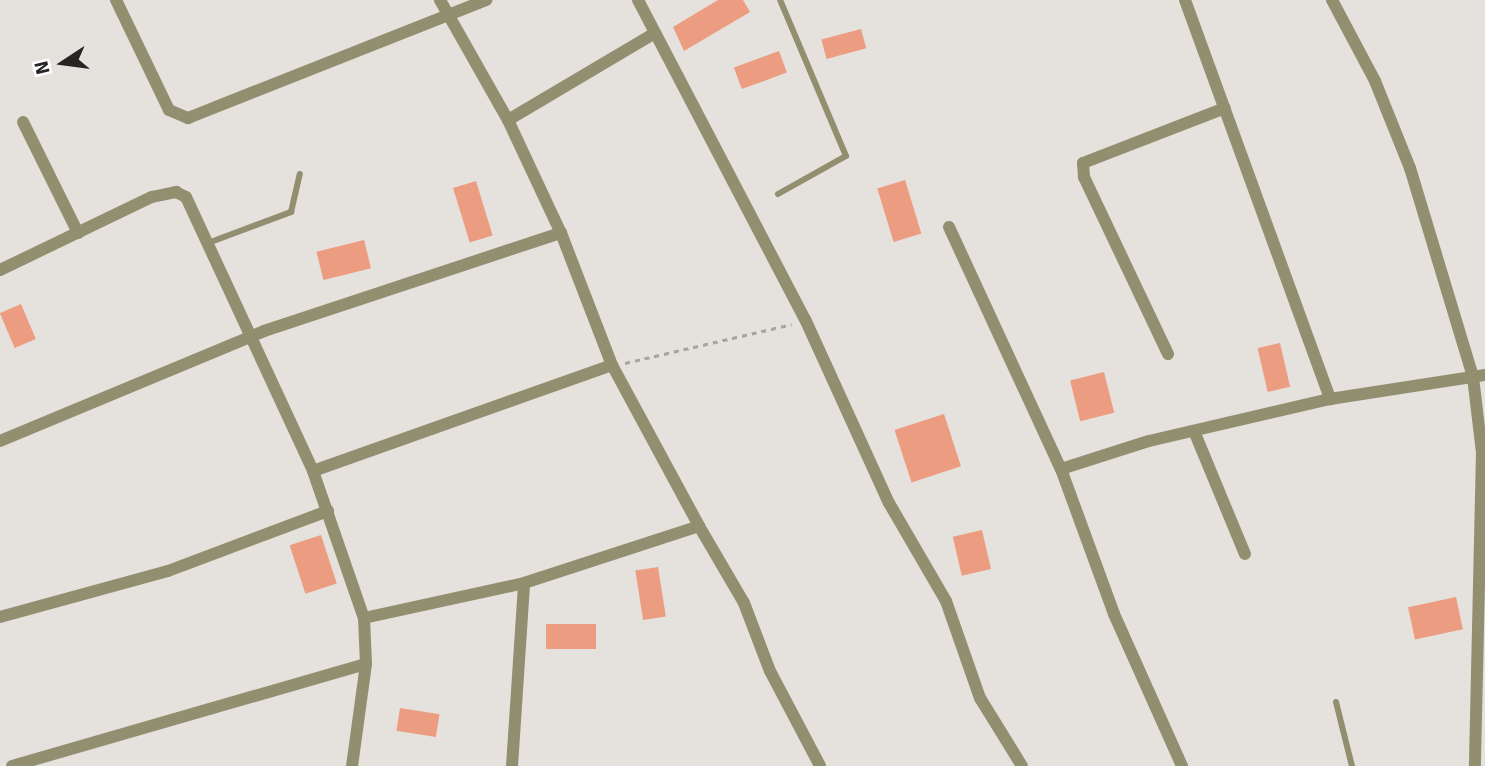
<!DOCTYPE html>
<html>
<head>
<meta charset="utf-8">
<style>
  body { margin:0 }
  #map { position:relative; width:1485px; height:766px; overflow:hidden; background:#e5e1dc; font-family:Signika,sans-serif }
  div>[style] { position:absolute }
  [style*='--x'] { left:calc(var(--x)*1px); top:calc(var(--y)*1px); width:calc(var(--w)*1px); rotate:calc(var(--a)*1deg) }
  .building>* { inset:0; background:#ec9d81; transform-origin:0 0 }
  .path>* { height:2.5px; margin-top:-1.25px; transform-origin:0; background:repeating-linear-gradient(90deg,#a8a5a1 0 5px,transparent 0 10px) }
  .service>* { height:6px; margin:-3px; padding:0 3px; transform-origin:3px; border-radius:3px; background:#918f6f }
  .minor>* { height:12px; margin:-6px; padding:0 6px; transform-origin:6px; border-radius:6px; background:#918f6f }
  span { translate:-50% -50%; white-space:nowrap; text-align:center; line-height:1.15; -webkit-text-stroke:5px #fff; paint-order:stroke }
  .north { position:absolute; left:28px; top:28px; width:70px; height:70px; -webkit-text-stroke:5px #fff; paint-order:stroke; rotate:257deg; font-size:19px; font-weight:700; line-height:28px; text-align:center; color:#262523 }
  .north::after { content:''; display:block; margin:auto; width:24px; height:32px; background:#262523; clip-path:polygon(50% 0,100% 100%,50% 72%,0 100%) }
</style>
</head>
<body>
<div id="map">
  <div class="building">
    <div style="clip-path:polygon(718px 0,743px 0,750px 12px,684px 51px,673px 27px)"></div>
    <div style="left:861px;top:29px;width:20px;height:41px;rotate:75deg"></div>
    <div style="left:779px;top:51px;width:23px;height:48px;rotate:70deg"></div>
    <div style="left:905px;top:180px;width:56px;height:29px;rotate:73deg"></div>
    <div style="left:476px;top:181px;width:57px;height:24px;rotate:73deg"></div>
    <div style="left:364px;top:240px;width:29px;height:49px;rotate:76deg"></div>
    <div style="left:21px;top:304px;width:38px;height:23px;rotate:67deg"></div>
    <div style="left:1280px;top:343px;width:45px;height:23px;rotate:77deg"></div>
    <div style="left:1104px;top:372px;width:42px;height:35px;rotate:76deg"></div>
    <div style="left:944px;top:414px;width:55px;height:52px;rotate:72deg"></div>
    <div style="left:982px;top:530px;width:40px;height:30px;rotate:77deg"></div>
    <div style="left:321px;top:535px;width:51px;height:33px;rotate:72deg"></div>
    <div style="left:658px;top:567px;width:50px;height:23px;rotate:81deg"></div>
    <div style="left:1456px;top:597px;width:33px;height:49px;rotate:78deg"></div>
    <div style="left:596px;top:624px;width:25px;height:50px;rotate:90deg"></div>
    <div style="left:400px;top:708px;width:40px;height:23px;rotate:9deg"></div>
  </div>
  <div class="path">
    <div style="--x:625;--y:363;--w:171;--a:-13.1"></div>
  </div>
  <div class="service">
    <div style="--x:778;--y:194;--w:78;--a:-29.2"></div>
    <div style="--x:846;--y:156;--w:169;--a:-112.9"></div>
    <div style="--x:208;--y:243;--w:89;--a:-20.5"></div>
    <div style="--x:291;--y:212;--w:39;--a:-77"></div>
    <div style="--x:1336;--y:702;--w:66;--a:76"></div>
  </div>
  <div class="minor">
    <div style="--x:116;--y:0;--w:122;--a:64.3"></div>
    <div style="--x:169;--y:110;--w:21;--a:23"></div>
    <div style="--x:188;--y:118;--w:321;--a:-21.6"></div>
    <div style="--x:440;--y:0;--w:138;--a:60.5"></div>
    <div style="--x:508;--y:120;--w:125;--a:64.9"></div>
    <div style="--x:561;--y:233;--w:142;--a:68.9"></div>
    <div style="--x:612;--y:365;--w:183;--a:61.6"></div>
    <div style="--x:638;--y:0;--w:360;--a:62.4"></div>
    <div style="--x:805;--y:319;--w:202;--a:65.5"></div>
    <div style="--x:889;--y:503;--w:113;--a:59.8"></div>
    <div style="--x:946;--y:601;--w:103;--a:70.7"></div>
    <div style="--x:980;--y:698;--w:80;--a:58.3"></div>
    <div style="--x:1185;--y:0;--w:425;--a:70"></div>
    <div style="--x:1332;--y:0;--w:92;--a:62"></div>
    <div style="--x:1375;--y:81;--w:94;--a:68.1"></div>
    <div style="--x:1410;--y:168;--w:218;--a:73.2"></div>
    <div style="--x:1473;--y:377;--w:76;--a:83.2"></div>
    <div style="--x:1482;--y:452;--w:314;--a:91.3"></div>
    <div style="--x:508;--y:120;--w:171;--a:-30.6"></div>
    <div style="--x:23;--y:122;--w:124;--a:63.6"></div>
    <div style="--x:949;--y:227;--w:267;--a:65.2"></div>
    <div style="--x:1061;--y:469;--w:154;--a:69.9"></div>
    <div style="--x:1114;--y:614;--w:167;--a:65.9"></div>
    <div style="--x:0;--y:270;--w:169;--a:-25.7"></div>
    <div style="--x:152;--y:197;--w:25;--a:-12"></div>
    <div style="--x:176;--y:192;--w:11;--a:27"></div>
    <div style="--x:186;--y:197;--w:302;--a:65.1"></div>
    <div style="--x:313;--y:471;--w:156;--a:70.9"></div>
    <div style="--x:364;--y:618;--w:46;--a:87.5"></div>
    <div style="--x:366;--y:664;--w:103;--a:97.8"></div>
    <div style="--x:1168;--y:354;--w:196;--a:-115.4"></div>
    <div style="--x:1084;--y:177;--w:14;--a:-94"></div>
    <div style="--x:1083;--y:163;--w:152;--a:-21.2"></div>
    <div style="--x:1194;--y:431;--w:133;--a:67.5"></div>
    <div style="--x:0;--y:441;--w:286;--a:-22.6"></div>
    <div style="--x:264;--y:331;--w:313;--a:-18.3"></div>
    <div style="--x:1061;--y:469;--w:92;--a:-17.7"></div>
    <div style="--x:1149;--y:441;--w:186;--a:-13.1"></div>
    <div style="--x:1330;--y:399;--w:157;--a:-8.8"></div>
    <div style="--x:313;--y:471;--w:317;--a:-19.5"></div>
    <div style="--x:0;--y:617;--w:174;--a:-15.3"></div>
    <div style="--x:168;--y:571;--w:171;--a:-20.6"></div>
    <div style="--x:364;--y:618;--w:164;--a:-12.3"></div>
    <div style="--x:524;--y:583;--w:184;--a:-18"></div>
    <div style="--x:699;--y:526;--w:89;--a:59.7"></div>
    <div style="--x:744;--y:603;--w:73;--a:69.1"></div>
    <div style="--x:770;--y:671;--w:107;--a:62.2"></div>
    <div style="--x:12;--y:766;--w:368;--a:-16.1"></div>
    <div style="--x:512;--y:766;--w:183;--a:-86.2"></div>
  </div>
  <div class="north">N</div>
</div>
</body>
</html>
